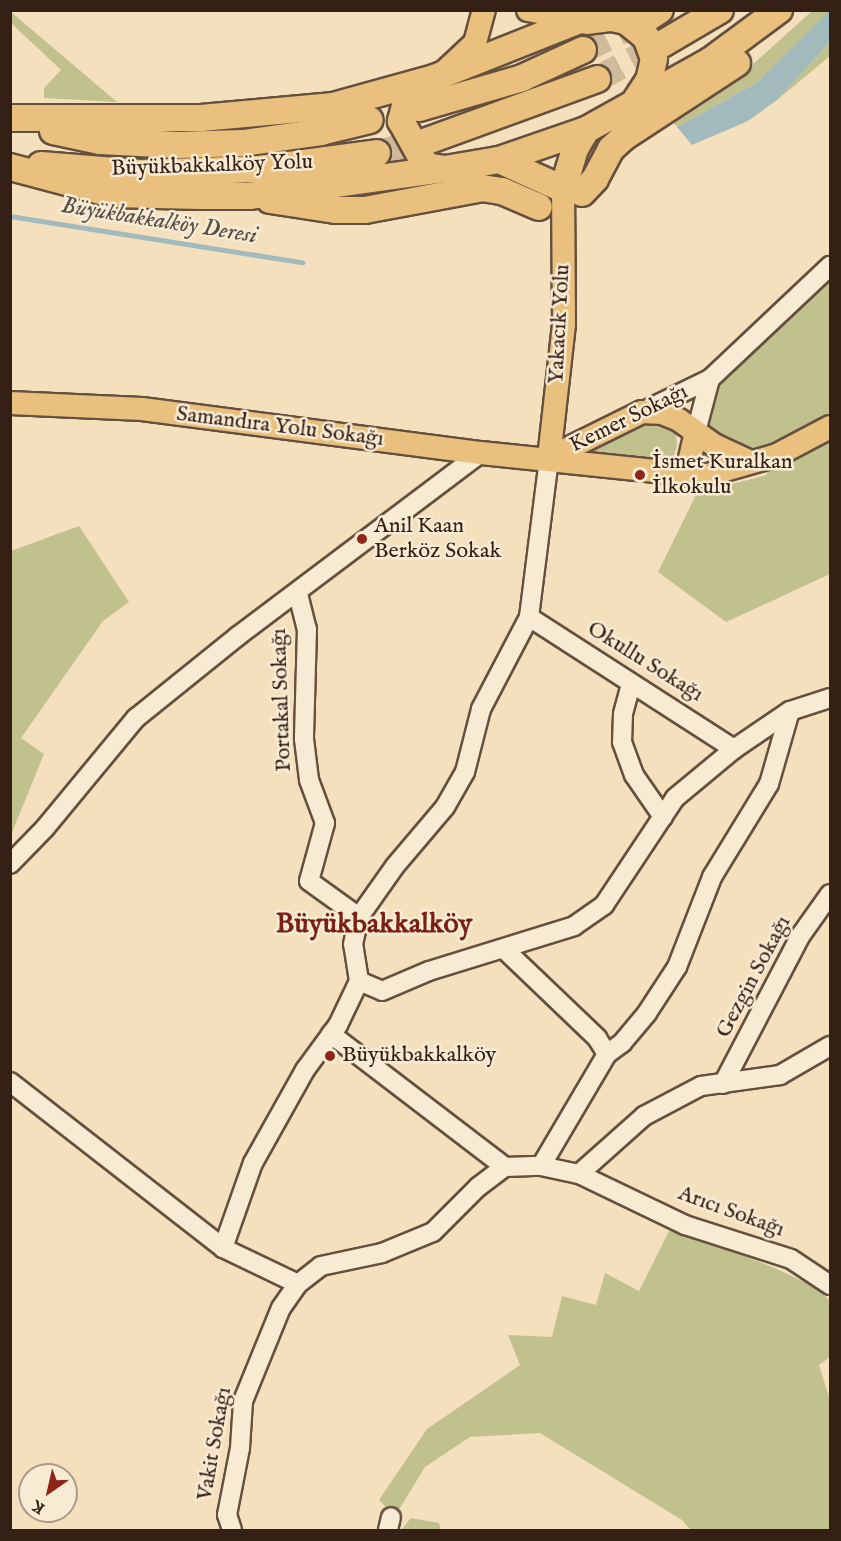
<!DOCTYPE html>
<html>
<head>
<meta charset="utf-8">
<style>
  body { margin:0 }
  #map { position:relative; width:841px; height:1541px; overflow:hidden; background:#f5e0bd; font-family:"IM FELL English",serif }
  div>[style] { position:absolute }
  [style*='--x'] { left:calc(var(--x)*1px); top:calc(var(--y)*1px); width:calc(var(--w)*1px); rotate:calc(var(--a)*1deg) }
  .green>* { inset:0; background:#c1c18e }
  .water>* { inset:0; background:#a2babc }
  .stream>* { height:4.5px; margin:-2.25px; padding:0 2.25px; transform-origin:2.25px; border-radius:2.25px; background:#a2babc }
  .highway-tunnel>* { height:26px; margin-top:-13px; transform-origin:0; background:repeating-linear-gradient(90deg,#cfba9b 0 26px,transparent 0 39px) }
  .roads { filter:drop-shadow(2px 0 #65503f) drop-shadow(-2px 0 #65503f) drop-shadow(0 2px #65503f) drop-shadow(0 -2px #65503f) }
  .minor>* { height:18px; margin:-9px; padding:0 9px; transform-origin:9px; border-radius:9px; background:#f8ebd4 }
  .major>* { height:22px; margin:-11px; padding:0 11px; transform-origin:11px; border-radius:11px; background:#eac07e }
  .highway>* { height:26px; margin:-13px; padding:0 13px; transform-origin:13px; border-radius:13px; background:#eac07e }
  .dots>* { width:16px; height:16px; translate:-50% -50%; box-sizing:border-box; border:3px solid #f8ebd4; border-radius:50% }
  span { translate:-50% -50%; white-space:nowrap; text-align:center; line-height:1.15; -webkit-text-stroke:5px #f8ebd4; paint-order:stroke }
  .street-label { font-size:22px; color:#352015 }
  .poi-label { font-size:22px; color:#352015 }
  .left { translate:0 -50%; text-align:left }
  .water-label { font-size:24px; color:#564e47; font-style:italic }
  .district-label { font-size:28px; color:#7a1f14; font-weight:700 }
  .frame { position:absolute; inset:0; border:12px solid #352015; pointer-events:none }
  .north { position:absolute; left:18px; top:1463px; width:60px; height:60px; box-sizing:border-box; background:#f8ebd4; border:2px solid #aa9a88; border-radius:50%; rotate:214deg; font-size:16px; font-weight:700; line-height:24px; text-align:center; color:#352015 }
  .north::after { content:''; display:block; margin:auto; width:21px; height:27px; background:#8f2418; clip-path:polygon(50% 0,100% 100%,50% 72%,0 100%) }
</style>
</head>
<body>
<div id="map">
  <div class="green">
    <div style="clip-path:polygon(812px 11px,830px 11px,756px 83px,677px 127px,668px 116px,751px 66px)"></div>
    <div style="clip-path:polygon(10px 12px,11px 12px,117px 102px,44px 98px,44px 88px,61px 70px,11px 23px)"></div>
    <div style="clip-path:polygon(830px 42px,830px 56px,777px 100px)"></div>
    <div style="clip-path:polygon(830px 266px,830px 574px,726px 622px,658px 572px,697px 493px,767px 475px,763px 450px,727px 449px,697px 425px,726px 372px)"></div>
    <div style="clip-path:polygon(664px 423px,676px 433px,677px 446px,673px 458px,659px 468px,579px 453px,648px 424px)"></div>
    <div style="clip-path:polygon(79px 526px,129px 602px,103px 621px,21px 738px,44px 754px,11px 835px,11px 551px)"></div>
    <div style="clip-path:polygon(671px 1227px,777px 1269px,817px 1288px,830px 1301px,830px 1357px,819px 1365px,830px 1400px,830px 1530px,691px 1530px,682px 1520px,540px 1433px,470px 1437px,425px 1467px,395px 1516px,379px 1500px,427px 1429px,520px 1365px,508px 1335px,552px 1337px,562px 1296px,596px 1305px,605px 1273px,639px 1291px)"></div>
    <div style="clip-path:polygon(411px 1518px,439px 1523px,441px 1530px,401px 1530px)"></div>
  </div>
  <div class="water">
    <div style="clip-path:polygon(830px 10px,830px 42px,777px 100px,748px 121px,692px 145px,677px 127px,756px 83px)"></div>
  </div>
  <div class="stream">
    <div style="--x:10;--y:216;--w:296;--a:9"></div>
  </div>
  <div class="highway-tunnel">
    <div style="--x:583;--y:50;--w:67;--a:-25.8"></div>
    <div style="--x:597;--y:79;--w:68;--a:-28.1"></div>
    <div style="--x:377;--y:153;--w:51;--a:-13.5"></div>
  </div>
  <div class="roads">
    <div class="minor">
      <div style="--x:642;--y:412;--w:76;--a:-25.9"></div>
      <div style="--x:710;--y:379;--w:165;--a:-43.3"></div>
      <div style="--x:696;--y:432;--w:55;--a:-75.2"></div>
      <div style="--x:298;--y:594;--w:36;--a:76"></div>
      <div style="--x:307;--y:629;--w:110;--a:91.6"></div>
      <div style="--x:304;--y:739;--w:41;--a:83"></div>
      <div style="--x:309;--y:780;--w:46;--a:69.6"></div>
      <div style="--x:325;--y:823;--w:60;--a:105.4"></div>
      <div style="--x:309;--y:881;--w:62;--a:35.8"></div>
      <div style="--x:529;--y:617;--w:244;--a:32.8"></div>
      <div style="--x:631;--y:684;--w:31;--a:105"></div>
      <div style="--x:623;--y:714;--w:28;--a:92"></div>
      <div style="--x:622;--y:742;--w:35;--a:70"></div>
      <div style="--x:634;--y:775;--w:51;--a:55.4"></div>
      <div style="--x:10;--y:864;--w:50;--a:-45.8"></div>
      <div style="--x:45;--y:828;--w:143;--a:-50.4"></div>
      <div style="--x:136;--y:718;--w:131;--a:-38.8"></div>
      <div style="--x:238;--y:636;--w:304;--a:-37"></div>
      <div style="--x:504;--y:949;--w:129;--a:43.7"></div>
      <div style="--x:597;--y:1038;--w:19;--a:58"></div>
      <div style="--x:607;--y:1054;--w:130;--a:120.5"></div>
      <div style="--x:359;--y:981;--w:25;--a:23"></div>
      <div style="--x:382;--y:991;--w:51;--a:-23.1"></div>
      <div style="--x:429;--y:971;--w:152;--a:-17.2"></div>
      <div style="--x:574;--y:926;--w:37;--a:-35"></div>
      <div style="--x:604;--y:905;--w:128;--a:-56.4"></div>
      <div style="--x:675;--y:798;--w:77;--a:-39.7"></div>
      <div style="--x:734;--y:749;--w:68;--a:-34.2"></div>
      <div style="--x:790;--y:711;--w:42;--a:-18"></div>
      <div style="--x:331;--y:1034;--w:219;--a:37.4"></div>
      <div style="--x:607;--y:1054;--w:19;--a:-36"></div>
      <div style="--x:622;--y:1043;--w:39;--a:-50"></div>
      <div style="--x:647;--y:1013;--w:55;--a:-56.9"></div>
      <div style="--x:677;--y:967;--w:97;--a:-68.7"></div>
      <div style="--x:712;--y:877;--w:109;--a:-58.5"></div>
      <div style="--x:769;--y:784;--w:76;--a:-74"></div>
      <div style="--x:10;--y:1082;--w:270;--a:37.9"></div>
      <div style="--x:223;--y:1248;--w:83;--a:25.6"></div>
      <div style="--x:723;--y:1084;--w:168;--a:-62.4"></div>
      <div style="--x:801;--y:935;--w:50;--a:-54.7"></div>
      <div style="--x:579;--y:1174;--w:118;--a:25.7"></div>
      <div style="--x:685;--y:1225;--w:111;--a:17.8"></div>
      <div style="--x:791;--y:1259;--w:47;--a:33.7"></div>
      <div style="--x:223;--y:1248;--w:90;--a:-70.6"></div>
      <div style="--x:253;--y:1163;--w:107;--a:-60.8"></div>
      <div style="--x:305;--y:1070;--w:56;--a:-53.7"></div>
      <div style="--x:338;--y:1025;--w:49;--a:-64.5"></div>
      <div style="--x:359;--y:981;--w:37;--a:-99"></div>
      <div style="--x:353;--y:944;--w:28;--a:-77"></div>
      <div style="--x:359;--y:917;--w:62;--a:-54.8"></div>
      <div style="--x:395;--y:866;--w:77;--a:-49.7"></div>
      <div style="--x:445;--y:807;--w:40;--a:-60.3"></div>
      <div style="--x:465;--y:772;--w:65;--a:-75.7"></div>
      <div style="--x:481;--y:709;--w:104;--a:-62.4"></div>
      <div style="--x:529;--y:617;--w:160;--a:-82.8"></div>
      <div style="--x:232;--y:1530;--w:16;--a:-108"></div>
      <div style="--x:227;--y:1515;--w:68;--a:-79"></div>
      <div style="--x:240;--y:1448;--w:47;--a:-86.3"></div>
      <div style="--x:243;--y:1401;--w:100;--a:-67.8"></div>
      <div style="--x:281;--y:1308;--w:29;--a:-55"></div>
      <div style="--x:298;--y:1284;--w:29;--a:-38"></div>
      <div style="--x:321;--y:1266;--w:62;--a:-12"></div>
      <div style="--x:382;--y:1253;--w:55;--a:-22.4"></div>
      <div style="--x:433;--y:1232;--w:64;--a:-45"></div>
      <div style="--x:478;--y:1187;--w:34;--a:-37"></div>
      <div style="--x:505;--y:1167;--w:36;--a:-2"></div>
      <div style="--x:541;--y:1166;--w:39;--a:12"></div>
      <div style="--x:579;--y:1174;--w:87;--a:-41.7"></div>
      <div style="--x:644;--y:1116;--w:64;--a:-27.8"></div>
      <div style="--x:701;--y:1086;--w:80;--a:-7.9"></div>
      <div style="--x:780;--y:1075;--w:58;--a:-30.1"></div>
      <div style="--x:388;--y:1530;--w:13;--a:-77"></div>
    </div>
    <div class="major">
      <div style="--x:528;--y:10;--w:57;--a:11.1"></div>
      <div style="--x:444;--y:72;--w:42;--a:-43.1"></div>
      <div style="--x:475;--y:43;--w:34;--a:-75"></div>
      <div style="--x:10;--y:403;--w:132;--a:2.6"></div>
      <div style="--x:142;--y:409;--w:342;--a:7.4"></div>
      <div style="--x:481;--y:453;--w:224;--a:5.9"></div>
      <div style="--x:704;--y:476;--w:76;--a:-16"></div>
      <div style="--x:777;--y:455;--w:60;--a:-27.8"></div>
      <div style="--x:549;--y:458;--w:135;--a:-83.6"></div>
      <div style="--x:564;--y:324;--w:135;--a:-90.4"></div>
      <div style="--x:549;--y:458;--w:104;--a:-26.3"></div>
      <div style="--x:642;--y:412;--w:20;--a:3"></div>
      <div style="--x:662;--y:413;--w:18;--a:22"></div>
      <div style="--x:679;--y:420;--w:43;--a:35.5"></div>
      <div style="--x:714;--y:445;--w:38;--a:25"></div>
      <div style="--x:686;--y:475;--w:44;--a:-76.9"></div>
    </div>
    <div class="highway">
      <div style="--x:586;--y:21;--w:26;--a:-7"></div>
      <div style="--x:612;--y:18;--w:14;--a:12"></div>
      <div style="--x:626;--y:21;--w:26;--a:39"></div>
      <div style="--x:646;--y:37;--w:23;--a:70"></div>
      <div style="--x:654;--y:59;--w:22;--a:103"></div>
      <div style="--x:649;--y:80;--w:24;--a:123"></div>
      <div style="--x:643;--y:21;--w:20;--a:-33"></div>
      <div style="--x:657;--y:47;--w:73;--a:-30.4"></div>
      <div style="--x:429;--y:83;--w:30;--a:140"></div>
      <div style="--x:406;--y:102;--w:20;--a:105"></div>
      <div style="--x:401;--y:121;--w:51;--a:60.9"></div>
      <div style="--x:426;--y:166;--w:19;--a:9"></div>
      <div style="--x:445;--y:169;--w:55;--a:-9.5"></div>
      <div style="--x:499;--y:160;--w:92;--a:-19"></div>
      <div style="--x:586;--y:130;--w:142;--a:-29.1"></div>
      <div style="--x:710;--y:61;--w:86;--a:-36.5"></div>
      <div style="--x:419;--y:108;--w:107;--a:-16.2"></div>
      <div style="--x:522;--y:78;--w:67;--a:-24.7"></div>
      <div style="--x:10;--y:118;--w:191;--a:0"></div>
      <div style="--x:201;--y:118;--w:133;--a:-5.2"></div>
      <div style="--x:333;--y:106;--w:105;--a:-15.5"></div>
      <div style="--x:434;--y:78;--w:184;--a:-21.7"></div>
      <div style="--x:53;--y:131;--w:48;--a:12"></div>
      <div style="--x:100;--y:141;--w:78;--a:2.9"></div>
      <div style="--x:178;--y:145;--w:65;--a:-1.8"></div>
      <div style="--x:243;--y:143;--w:79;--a:-8"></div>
      <div style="--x:321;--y:132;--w:50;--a:-13.8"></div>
      <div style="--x:427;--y:141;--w:181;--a:-20"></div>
      <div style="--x:499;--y:160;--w:70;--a:24.4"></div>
      <div style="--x:563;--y:189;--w:42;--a:-73.3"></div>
      <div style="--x:575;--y:149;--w:22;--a:-60"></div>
      <div style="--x:41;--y:165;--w:99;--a:4.6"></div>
      <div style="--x:140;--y:173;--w:119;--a:-1.9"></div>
      <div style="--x:259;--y:169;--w:119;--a:-7.7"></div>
      <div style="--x:10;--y:167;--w:106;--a:14.8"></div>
      <div style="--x:112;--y:194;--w:89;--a:1.3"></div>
      <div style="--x:201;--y:196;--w:48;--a:0"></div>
      <div style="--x:249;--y:196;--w:196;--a:-7.9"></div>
      <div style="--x:582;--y:193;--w:19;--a:-47"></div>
      <div style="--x:595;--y:179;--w:34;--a:-62"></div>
      <div style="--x:611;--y:149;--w:18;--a:-43"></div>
      <div style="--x:624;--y:137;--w:135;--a:-33.2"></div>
      <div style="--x:270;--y:200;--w:66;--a:8.7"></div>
      <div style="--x:335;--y:210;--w:30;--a:0"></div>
      <div style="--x:365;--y:210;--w:119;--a:-10.6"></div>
      <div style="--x:482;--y:188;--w:20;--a:9"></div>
      <div style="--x:502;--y:191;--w:40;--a:23.4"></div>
    </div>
  </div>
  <div class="dots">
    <div style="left:640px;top:475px;background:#8f2418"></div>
    <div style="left:362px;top:539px;background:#8f2418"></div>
    <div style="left:330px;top:1056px;background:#8f2418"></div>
  </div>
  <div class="street-label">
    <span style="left:212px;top:166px;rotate:-2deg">Büyükbakkalköy Yolu</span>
    <span style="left:560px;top:324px;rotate:-87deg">Yakacık Yolu</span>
    <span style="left:629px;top:419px;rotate:-26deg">Kemer Sokağı</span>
    <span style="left:280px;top:427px;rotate:7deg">Samandıra Yolu Sokağı</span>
    <span style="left:645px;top:662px;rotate:32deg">Okullu Sokağı</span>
    <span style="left:282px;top:700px;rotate:-92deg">Portakal Sokağı</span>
    <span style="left:754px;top:977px;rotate:-62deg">Gezgin Sokağı</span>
    <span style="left:731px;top:1212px;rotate:20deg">Arıcı Sokağı</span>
    <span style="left:215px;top:1444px;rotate:-80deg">Vakit Sokağı</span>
  </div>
  <div class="poi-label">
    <span class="left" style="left:652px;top:475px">İsmet Kuralkan<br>İlkokulu</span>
    <span class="left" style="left:374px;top:539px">Anil Kaan<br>Berköz Sokak</span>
    <span class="left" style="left:342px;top:1056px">Büyükbakkalköy</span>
  </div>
  <div class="water-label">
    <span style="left:159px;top:221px;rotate:9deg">Büyükbakkalköy Deresi</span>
  </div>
  <div class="district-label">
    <span style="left:374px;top:925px">Büyükbakkalköy</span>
  </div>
  <div class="frame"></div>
  <div class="north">K</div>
</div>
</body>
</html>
